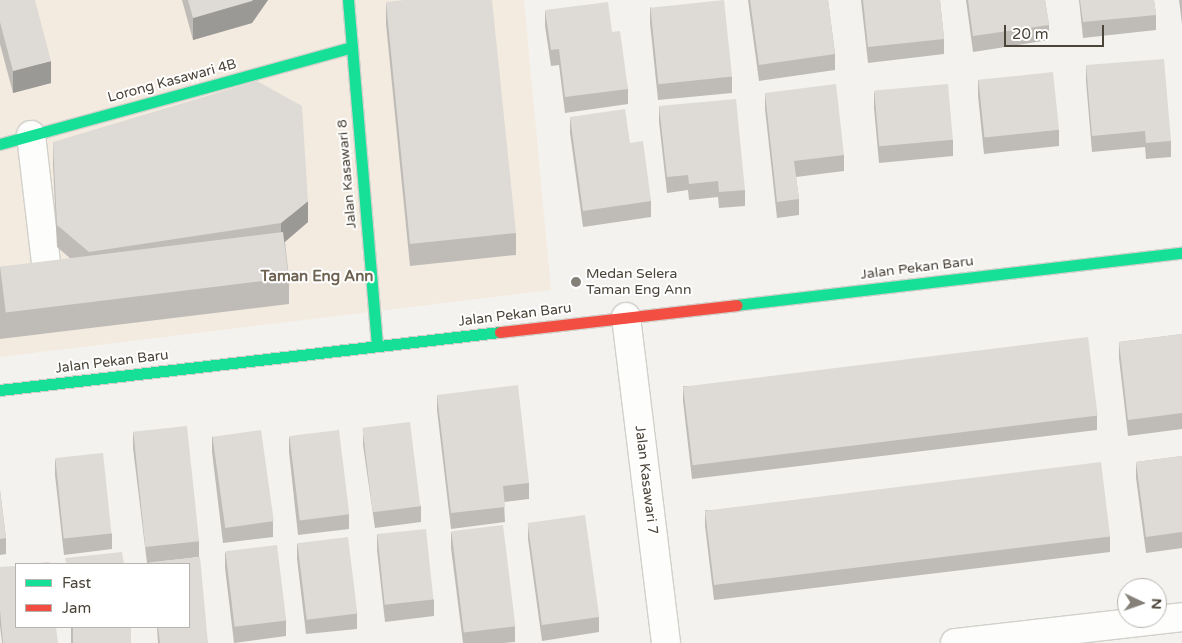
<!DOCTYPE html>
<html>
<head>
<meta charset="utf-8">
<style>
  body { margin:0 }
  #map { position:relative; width:1182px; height:643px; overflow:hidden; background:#f4f2ee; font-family:"Varela Round",sans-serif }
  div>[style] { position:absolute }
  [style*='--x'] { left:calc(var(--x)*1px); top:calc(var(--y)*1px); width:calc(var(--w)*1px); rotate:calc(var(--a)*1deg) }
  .commercial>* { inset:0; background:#f3ebdf }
  .roads { filter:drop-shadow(1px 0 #d2d0cb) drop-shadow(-1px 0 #d2d0cb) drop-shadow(0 1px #d2d0cb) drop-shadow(0 -1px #d2d0cb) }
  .street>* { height:28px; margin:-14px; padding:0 14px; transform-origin:14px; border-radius:14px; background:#fdfdfc }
  .fast>* { height:11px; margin:-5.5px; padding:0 5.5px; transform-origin:5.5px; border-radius:5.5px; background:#16e098 }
  .jam>* { height:11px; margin:-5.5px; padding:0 5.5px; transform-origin:5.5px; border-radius:5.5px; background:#f24e42 }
  .wall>* { inset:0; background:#bfbcb8; transform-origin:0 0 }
  .shaded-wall>* { inset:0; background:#9b9996 }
  .building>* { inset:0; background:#dedbd6; transform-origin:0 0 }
  .dots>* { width:14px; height:14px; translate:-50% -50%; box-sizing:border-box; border:2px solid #fff; border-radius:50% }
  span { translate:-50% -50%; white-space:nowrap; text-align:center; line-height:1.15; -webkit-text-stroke:4px #fff; paint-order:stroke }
  .street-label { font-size:14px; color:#4b4439 }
  .poi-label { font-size:14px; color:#4b4439 }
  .left { translate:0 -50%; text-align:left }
  .neighbourhood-label { font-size:15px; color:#6e6250; font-weight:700 }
  .legend { position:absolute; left:15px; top:563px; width:175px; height:65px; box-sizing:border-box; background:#fff; border:1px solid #b7b4b0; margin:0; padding:6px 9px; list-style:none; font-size:15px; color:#4b4439 }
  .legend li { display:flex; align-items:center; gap:10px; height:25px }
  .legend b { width:25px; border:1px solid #b7b4b0 }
  .north { position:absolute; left:1117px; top:578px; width:50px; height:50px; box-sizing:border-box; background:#fff; border:1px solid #b7b4b0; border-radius:50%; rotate:93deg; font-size:14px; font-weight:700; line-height:20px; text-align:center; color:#4b4439 }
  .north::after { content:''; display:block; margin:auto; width:18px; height:22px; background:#868178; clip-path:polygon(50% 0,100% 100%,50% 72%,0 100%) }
  .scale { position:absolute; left:1004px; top:25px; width:100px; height:22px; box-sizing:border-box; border:2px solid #4b4439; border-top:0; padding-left:6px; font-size:15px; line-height:18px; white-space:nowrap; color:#4b4439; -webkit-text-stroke:4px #fff; paint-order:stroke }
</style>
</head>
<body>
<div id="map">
  <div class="commercial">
    <div style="clip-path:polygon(0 0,524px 0,551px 290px,0 357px)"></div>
  </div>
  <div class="roads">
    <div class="street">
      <div style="--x:31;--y:135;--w:146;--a:83.3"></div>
      <div style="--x:626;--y:317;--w:328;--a:83"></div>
      <div style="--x:955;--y:643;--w:228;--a:-6.5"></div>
    </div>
    <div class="fast">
      <div style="--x:348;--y:0;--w:347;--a:85.2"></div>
      <div style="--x:0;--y:144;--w:365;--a:-15.4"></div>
      <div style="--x:736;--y:305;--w:449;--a:-6.7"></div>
      <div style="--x:0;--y:390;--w:503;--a:-6.62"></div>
    </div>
    <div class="jam">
      <div style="--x:500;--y:332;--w:238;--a:-6.5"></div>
    </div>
  </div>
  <div class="wall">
    <div style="clip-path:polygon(0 0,51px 83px,13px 93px,0 44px)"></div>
    <div style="clip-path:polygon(182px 0,268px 0,252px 23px,193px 40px)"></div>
    <div style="clip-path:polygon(748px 0,828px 0,835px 54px,835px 70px,759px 81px)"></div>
    <div style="clip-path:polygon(861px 0,940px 0,944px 39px,944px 54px,868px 63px)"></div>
    <div style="clip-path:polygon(966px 0,1045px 0,1049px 25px,1049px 40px,973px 52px)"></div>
    <div style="clip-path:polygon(1079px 0,1154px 0,1156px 15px,1156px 30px,1083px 38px)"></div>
    <div style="clip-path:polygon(1179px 0,1182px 0,1182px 24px)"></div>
    <div style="clip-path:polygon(386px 2px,516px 233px,516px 255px,410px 266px,386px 24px)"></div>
    <div style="clip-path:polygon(650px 7px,732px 77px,732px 93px,658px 100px,650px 23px)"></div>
    <div style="clip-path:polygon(545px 10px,612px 32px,628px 89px,628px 104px,565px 113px,559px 65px,551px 66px,545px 26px)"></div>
    <div style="clip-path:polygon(1086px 65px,1171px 141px,1171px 157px,1146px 159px,1145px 147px,1092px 152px,1086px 81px)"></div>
    <div style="clip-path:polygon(978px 80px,1059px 130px,1059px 146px,984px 154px,978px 96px)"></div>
    <div style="clip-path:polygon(874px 92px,953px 140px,953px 156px,879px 163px,874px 108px)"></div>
    <div style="clip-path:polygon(765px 93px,844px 155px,844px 171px,796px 177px,799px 199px,799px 215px,777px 218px,765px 109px)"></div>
    <div style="clip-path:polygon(659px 106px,745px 190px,745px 206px,719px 208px,718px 197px,689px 200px,688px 190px,667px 193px,659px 122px)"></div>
    <div style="clip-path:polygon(570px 117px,630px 143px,651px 201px,651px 217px,583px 227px,570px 133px)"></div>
    <div style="clip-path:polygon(53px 142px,308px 222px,285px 242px,289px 278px,289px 304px,0 339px,0 267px,71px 259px,57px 247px,53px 164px)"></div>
    <div style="clip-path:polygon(1182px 334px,1182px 429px,1128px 436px,1119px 358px,1119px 342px)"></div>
    <div style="clip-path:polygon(683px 386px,1097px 415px,1097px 430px,692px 479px,683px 401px)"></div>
    <div style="clip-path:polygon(437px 395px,529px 483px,529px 499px,504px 502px,505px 522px,451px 529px,437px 410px)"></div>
    <div style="clip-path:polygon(363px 429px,421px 506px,421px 522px,375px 528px,363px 445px)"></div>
    <div style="clip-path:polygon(133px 432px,199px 541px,199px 557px,147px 563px,133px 448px)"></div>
    <div style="clip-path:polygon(212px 436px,273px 521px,273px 537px,223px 543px,212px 452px)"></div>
    <div style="clip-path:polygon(289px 437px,349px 514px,349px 529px,298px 535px,289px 452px)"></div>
    <div style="clip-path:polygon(1182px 456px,1182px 548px,1146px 553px,1136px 478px,1136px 462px)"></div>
    <div style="clip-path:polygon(55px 459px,112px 534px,112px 549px,64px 555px,55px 475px)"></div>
    <div style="clip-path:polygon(0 490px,6px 538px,6px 554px,0 555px)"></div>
    <div style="clip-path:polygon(705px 510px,1110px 536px,1110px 552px,714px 600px,705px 526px)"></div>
    <div style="clip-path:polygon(528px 523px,599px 617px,599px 632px,542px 641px,528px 539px)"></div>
    <div style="clip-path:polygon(451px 532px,515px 626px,515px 642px,503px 643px,463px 643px,451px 548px)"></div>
    <div style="clip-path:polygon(377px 534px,434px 600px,434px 616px,385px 622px,377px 550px)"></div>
    <div style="clip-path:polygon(297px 543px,357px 613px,357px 629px,306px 634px,297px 559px)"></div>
    <div style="clip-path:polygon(225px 552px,286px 620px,286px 636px,234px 643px,225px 568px)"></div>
    <div style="clip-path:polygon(0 567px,58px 643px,2px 643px,0 626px)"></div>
    <div style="left:71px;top:627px;width:60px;height:16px"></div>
    <div style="clip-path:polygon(157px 627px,189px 627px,208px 643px,158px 643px)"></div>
  </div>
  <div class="shaded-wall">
    <div style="clip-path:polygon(253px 0,268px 0,252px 23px,193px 40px,193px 18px)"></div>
    <div style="clip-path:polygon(51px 61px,51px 83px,13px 93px,13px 71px)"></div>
    <div style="clip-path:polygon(308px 201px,308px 222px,281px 245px,281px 223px)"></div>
  </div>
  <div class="building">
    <div style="clip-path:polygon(0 0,35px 0,51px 61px,13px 71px,0 22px)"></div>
    <div style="clip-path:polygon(188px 0,253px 0,252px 1px,193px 18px)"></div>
    <div style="clip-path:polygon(404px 0,492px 0,516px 233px,410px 244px,386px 2px)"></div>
    <div style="left:724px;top:0;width:77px;height:74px;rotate:84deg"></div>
    <div style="clip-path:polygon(750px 0,828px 0,835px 54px,759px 65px)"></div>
    <div style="clip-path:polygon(863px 0,940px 0,944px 39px,868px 47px)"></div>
    <div style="clip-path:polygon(968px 0,1045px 0,1049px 25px,973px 36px)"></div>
    <div style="clip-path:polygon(1080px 0,1154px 0,1156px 15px,1083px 22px)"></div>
    <div style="clip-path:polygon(608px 2px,612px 32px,620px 31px,628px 89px,565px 97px,559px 49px,551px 50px,545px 10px)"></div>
    <div style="clip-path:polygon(1164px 59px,1171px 141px,1146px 143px,1145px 131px,1092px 136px,1086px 65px)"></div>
    <div style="left:1053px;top:72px;width:58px;height:75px;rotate:84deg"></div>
    <div style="clip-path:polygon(257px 81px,302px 106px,308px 201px,281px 223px,89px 252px,57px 225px,53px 142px)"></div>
    <div style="clip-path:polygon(836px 84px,844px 155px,794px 161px,799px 199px,777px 202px,765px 93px)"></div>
    <div style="left:948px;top:84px;width:56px;height:74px;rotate:85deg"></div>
    <div style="clip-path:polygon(736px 99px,745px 190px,719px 192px,718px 181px,689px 184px,688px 175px,667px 177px,659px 106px)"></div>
    <div style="clip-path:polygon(625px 109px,630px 143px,643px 141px,651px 201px,583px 211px,570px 117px)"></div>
    <div style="left:283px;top:232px;width:46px;height:285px;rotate:83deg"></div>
    <div style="clip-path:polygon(1182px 334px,1182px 413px,1128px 420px,1119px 342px)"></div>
    <div style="left:1088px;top:337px;width:79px;height:408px;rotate:83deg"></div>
    <div style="clip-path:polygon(518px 385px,529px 483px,503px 486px,505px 507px,451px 513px,437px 395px)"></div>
    <div style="left:410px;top:422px;width:85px;height:48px;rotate:83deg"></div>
    <div style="left:187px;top:426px;width:116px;height:54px;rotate:84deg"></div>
    <div style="left:261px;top:430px;width:92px;height:49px;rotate:82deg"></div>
    <div style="left:339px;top:430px;width:85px;height:50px;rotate:83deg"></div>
    <div style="left:103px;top:453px;width:81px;height:48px;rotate:84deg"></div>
    <div style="clip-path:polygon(1182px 456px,1182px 532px,1146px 537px,1136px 462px)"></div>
    <div style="left:1101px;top:462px;width:75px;height:399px;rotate:83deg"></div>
    <div style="clip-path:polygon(0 490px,6px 538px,0 539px)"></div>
    <div style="left:585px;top:515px;width:103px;height:58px;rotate:82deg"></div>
    <div style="left:503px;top:525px;width:102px;height:52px;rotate:83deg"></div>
    <div style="left:426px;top:529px;width:71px;height:49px;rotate:84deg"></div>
    <div style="left:348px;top:537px;width:77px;height:51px;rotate:83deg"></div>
    <div style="left:277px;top:545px;width:76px;height:52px;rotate:83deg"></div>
    <div style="clip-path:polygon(122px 552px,124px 564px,66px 564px,65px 558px)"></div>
    <div style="clip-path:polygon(200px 557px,208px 643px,160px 643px,158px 627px,189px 627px,189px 564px,152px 564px,152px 562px)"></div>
    <div style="clip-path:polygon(49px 562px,49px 564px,28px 564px)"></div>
    <div style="clip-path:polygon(16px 566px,16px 627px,56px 627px,58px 643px,3px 643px,0 610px,0 567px)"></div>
    <div style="left:73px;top:627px;width:58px;height:16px"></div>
  </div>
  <div class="dots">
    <div style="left:576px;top:282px;background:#868178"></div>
  </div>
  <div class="street-label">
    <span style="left:172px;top:81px;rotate:-15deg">Lorong Kasawari 4B</span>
    <span style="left:347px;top:174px;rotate:-95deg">Jalan Kasawari 8</span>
    <span style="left:917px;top:268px;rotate:-7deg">Jalan Pekan Baru</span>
    <span style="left:515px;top:315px;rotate:-7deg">Jalan Pekan Baru</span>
    <span style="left:112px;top:362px;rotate:-7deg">Jalan Pekan Baru</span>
    <span style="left:646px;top:480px;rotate:83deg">Jalan Kasawari 7</span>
  </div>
  <div class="poi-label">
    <span class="left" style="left:586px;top:282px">Medan Selera<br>Taman Eng Ann</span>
  </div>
  <div class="neighbourhood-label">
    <span style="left:317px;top:277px">Taman Eng Ann</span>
  </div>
  <ul class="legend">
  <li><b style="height:6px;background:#16e098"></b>Fast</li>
  <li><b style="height:6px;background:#f24e42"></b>Jam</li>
  </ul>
  <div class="north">N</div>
  <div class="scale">20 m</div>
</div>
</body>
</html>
